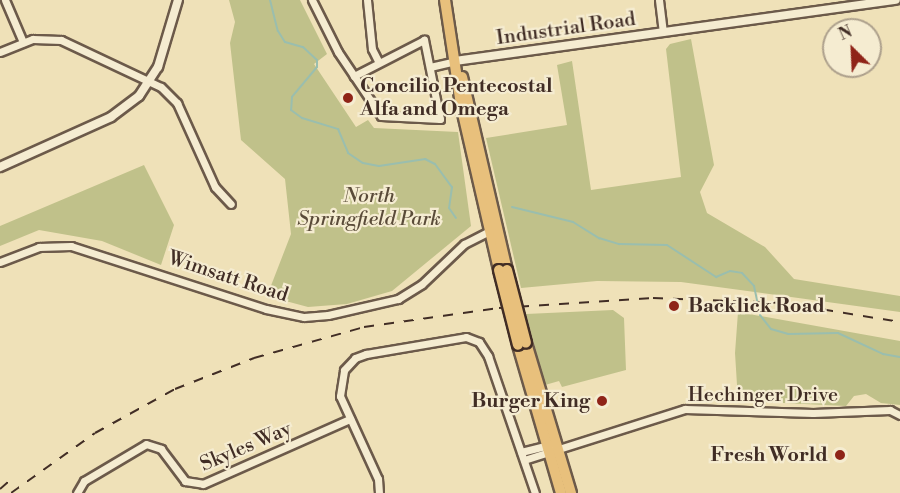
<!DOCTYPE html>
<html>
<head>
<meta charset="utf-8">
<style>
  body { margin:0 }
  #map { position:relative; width:900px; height:493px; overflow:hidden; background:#efe1b8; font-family:"Libre Bodoni",serif }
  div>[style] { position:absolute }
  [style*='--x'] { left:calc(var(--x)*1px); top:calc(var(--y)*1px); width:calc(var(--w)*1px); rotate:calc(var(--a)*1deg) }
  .green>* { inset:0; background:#c0c18a }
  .stream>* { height:2px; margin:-1px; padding:0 1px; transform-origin:1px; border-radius:1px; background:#9abeae }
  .roads { filter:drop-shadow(2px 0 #6c5a4a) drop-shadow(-2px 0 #6c5a4a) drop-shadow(0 2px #6c5a4a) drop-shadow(0 -2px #6c5a4a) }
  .minor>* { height:7px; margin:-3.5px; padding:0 3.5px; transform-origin:3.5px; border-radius:3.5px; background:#f5ecd1 }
  .tertiary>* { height:8px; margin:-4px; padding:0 4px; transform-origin:4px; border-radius:4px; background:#f5ecd1 }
  .primary>* { height:10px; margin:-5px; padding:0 5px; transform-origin:5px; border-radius:5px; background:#e8c07c }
  .rail>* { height:2px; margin-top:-1px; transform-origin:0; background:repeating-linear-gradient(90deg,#412d25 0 10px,transparent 0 20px) }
  .bridges { filter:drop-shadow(2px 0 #412d25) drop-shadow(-2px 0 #412d25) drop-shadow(0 2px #412d25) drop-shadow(0 -2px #412d25) }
  .primary-bridge>* { height:10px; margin:-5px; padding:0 5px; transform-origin:5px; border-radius:5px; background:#e8c07c }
  .dots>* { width:16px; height:16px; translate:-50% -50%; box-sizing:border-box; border:3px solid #f5ecd1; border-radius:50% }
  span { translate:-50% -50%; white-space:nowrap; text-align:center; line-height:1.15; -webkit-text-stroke:4.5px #f5ecd1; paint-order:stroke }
  .street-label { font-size:20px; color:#412d25 }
  .poi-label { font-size:20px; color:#412d25; font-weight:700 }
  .left { translate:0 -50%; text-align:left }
  .right { translate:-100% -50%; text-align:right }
  .park-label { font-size:20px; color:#5a4b39; font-style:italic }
  .north { position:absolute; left:822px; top:18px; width:60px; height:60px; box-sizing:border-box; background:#f5ecd1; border:2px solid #ada08c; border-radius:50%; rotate:336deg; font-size:16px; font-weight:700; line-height:24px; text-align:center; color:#412d25 }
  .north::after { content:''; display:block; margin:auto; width:21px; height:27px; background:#8f2418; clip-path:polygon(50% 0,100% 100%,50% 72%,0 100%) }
</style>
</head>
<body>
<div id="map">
  <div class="green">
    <div style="clip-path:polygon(229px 0,300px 0,327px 54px,314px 64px,356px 127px,368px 120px,374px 128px,458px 132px,471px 226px,392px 291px,347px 304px,308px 307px,267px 296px,291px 234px,285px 179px,241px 140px,230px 43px,235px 22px)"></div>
    <div style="clip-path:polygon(691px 39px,714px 165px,700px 192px,707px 213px,765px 247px,794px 279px,900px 296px,900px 312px,681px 282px,597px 281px,521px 288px,486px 138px,567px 125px,557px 65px,572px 61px,591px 190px,681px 177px,666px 49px,670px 44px)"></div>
    <div style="clip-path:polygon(144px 165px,174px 225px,161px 265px,102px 241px,39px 230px,0 246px,0 226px)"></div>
    <div style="clip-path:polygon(613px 310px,624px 318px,626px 370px,562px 387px,559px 381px,545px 385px,526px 314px)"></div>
    <div style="clip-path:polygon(738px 312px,900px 341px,900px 405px,881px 403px,866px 394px,854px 396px,846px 406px,738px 401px,735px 353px)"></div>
  </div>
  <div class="stream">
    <div style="--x:270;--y:0;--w:32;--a:76"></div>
    <div style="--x:278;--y:31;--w:13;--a:58"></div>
    <div style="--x:285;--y:42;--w:19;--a:16"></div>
    <div style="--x:303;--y:47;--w:19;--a:43"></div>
    <div style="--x:317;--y:60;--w:7;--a:90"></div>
    <div style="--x:317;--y:67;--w:39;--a:130"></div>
    <div style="--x:292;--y:97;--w:13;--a:94"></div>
    <div style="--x:291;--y:110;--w:14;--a:36"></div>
    <div style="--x:302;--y:118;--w:38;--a:17"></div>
    <div style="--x:338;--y:129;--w:26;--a:67"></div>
    <div style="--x:348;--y:153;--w:18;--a:34"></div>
    <div style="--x:363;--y:163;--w:16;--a:11"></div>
    <div style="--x:379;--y:166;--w:47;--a:-8.7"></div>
    <div style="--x:425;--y:159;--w:11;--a:27"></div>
    <div style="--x:435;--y:164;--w:29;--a:54"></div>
    <div style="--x:452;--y:187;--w:21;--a:98"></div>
    <div style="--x:449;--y:208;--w:12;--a:55"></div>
    <div style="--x:512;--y:207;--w:63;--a:13.8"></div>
    <div style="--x:573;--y:222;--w:31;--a:32"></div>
    <div style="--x:599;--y:238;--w:21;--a:17"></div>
    <div style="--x:619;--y:244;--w:48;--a:1.2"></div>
    <div style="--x:667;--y:245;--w:59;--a:33.1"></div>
    <div style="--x:716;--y:277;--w:15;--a:-23"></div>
    <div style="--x:730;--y:271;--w:12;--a:9"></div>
    <div style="--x:742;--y:273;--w:18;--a:47"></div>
    <div style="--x:754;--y:286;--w:30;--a:78"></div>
    <div style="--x:760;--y:315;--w:18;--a:52"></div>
    <div style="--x:771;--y:329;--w:18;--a:16"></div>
    <div style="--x:788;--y:334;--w:50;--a:-1.1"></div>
    <div style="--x:838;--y:333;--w:50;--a:25"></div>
    <div style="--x:883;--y:354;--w:17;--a:10"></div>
  </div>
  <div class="roads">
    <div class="minor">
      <div style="--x:5;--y:0;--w:46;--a:66.8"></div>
      <div style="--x:312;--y:0;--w:58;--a:63.4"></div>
      <div style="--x:338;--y:52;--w:77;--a:56.1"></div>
      <div style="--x:381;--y:116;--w:59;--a:2.9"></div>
      <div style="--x:440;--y:119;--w:81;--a:-101.4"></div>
      <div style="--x:424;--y:40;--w:79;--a:152.8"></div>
      <div style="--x:367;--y:0;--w:49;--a:84.2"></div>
      <div style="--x:372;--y:49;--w:13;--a:63"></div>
      <div style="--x:659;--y:0;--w:32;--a:83"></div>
      <div style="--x:0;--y:52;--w:35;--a:-22"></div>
      <div style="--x:33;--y:39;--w:28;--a:2"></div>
      <div style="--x:61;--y:40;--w:110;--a:25.2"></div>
      <div style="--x:161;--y:87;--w:23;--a:45"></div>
      <div style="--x:177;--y:103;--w:92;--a:65.7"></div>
      <div style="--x:215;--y:187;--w:23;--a:47"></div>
      <div style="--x:430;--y:67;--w:26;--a:-13"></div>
      <div style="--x:0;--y:262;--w:42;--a:-21"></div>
      <div style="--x:39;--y:247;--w:32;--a:-2"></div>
      <div style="--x:71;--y:246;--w:205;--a:17.9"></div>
      <div style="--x:266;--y:309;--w:39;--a:12"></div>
      <div style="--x:304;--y:317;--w:24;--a:-5"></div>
      <div style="--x:328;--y:315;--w:72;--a:-12.9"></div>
      <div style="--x:398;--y:299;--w:28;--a:-32"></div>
      <div style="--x:422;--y:284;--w:58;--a:-43.6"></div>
      <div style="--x:464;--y:244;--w:30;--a:-27"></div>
      <div style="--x:521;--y:452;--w:30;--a:-14"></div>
      <div style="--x:524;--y:460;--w:169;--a:-17.6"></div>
      <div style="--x:685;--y:409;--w:128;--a:1.8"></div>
      <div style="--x:813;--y:413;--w:77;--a:-2.2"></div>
      <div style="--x:890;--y:410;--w:11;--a:27"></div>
      <div style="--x:77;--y:493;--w:14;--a:-60"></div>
      <div style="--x:84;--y:481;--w:72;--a:-30.8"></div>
      <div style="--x:146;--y:444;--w:16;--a:18"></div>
      <div style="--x:161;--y:449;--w:40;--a:53"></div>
      <div style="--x:185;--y:481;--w:18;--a:9"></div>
      <div style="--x:203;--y:484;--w:161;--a:-23.9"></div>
      <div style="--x:379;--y:493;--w:14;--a:-94"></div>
      <div style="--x:378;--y:479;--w:91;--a:-114.6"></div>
      <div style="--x:340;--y:396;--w:26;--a:-81"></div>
      <div style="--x:344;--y:370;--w:16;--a:-47"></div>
      <div style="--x:355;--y:358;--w:12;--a:-20"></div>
      <div style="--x:366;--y:354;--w:101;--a:-9.6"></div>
      <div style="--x:466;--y:337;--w:14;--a:21"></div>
      <div style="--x:479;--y:342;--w:17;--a:57"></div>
      <div style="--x:488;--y:356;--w:145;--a:71.1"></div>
    </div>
    <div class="tertiary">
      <div style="--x:455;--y:61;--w:445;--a:-7.9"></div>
      <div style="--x:0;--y:167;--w:122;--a:-24.2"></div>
      <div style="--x:111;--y:117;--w:35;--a:-37"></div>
      <div style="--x:139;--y:96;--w:35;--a:-57"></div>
      <div style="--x:158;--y:67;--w:70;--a:-73.4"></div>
    </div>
    <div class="primary">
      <div style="--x:445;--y:0;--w:106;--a:81.3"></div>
      <div style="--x:461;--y:105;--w:169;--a:77"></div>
      <div style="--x:462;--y:77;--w:198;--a:76.9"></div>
      <div style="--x:526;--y:343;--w:157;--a:73.3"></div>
      <div style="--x:518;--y:345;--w:154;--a:73.8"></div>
    </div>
  </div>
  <div class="rail">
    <div style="--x:0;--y:489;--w:11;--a:-41"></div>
    <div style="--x:11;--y:493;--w:103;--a:-35.5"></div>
    <div style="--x:95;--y:433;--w:91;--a:-28.8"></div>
    <div style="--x:175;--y:389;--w:85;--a:-21.4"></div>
    <div style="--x:254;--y:358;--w:114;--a:-15.7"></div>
    <div style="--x:364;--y:327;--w:136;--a:-8"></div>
    <div style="--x:499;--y:308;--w:154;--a:-3.7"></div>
    <div style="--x:653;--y:298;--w:131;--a:2.2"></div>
    <div style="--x:784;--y:303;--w:118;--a:9.3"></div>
  </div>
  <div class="bridges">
    <div class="primary-bridge">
      <div style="--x:499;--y:270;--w:77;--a:75.8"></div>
      <div style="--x:507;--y:270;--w:75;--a:75.4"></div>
    </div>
  </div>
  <div class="dots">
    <div style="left:348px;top:98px;background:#8f2418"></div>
    <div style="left:674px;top:306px;background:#8f2418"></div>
    <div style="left:602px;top:401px;background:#8f2418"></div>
    <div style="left:840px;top:455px;background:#8f2418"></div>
  </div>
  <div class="street-label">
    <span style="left:566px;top:29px;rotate:-8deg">Industrial Road</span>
    <span style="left:228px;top:277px;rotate:18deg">Wimsatt Road</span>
    <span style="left:763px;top:395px">Hechinger Drive</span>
    <span style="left:246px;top:447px;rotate:-23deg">Skyles Way</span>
  </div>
  <div class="poi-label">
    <span class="left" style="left:360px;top:98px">Concilio Pentecostal<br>Alfa and Omega</span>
    <span class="left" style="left:688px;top:306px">Backlick Road</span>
    <span class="right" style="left:590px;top:401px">Burger King</span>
    <span class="right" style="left:828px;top:455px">Fresh World</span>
  </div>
  <div class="park-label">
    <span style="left:369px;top:208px">North<br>Springfield Park</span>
  </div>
  <div class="north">N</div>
</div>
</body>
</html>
